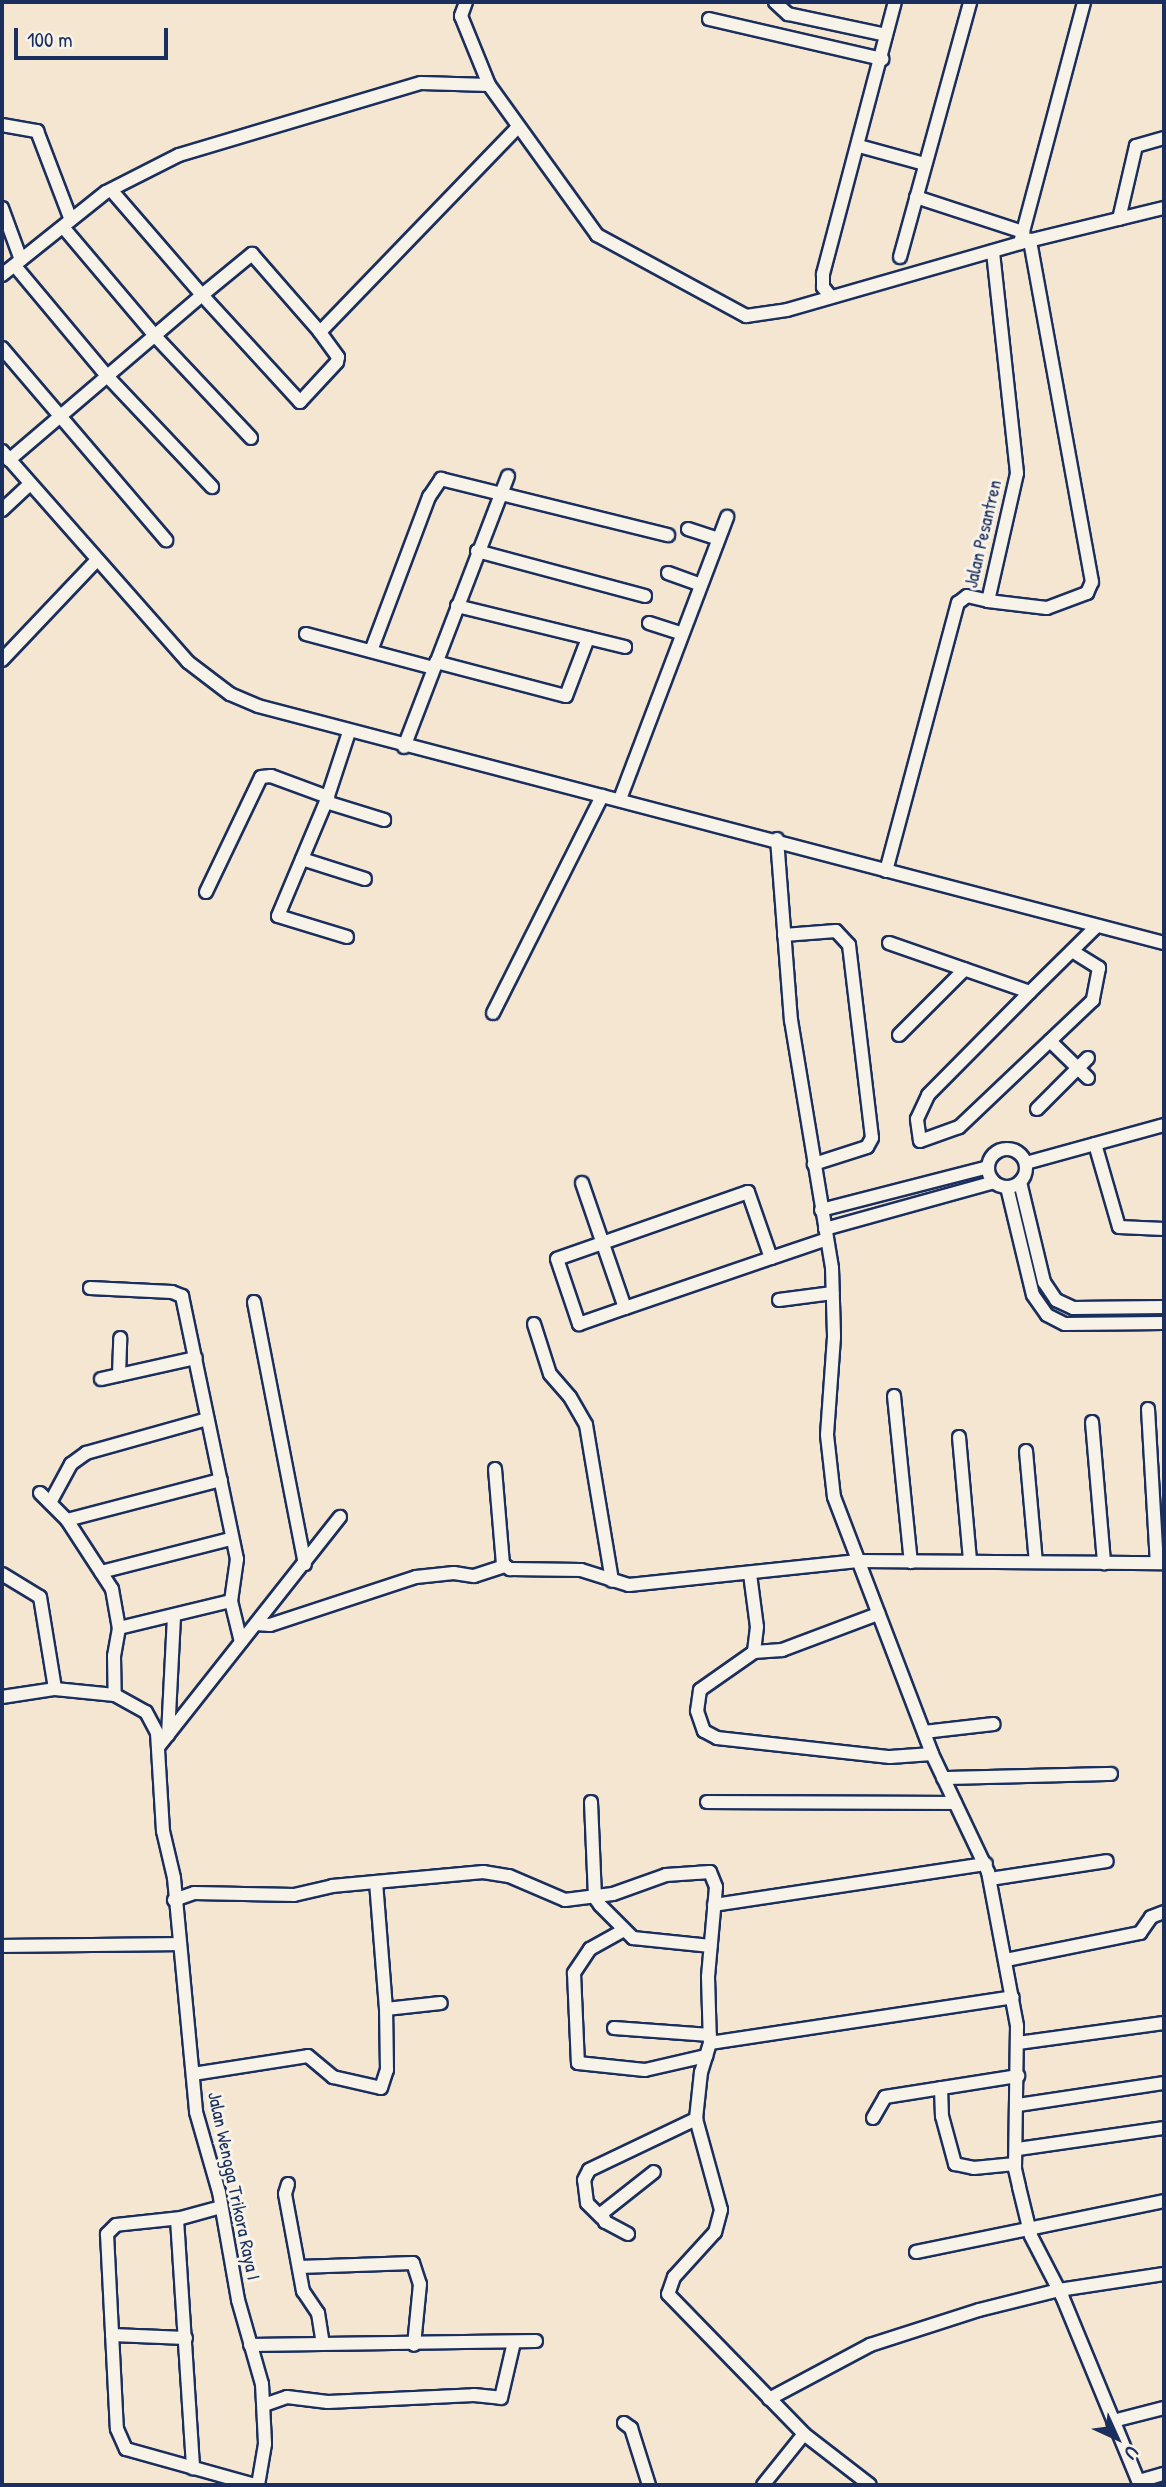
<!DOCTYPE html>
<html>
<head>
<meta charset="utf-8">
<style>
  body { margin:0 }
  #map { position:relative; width:1166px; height:2487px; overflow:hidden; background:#f4e6d1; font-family:"Patrick Hand",sans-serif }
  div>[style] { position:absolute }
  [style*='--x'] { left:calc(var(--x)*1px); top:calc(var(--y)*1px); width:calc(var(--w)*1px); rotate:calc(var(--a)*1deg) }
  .roads { filter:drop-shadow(2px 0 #1b2f5e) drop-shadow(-2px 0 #1b2f5e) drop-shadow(0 2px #1b2f5e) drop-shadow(0 -2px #1b2f5e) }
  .minor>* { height:12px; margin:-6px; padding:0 6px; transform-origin:6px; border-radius:6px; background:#f7f3e8 }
  .minor>.ring { margin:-6px; padding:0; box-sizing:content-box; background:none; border:12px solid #f7f3e8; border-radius:50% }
  span { translate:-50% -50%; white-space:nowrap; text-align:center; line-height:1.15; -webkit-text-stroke:6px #f7f3e8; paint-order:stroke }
  .street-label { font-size:19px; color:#1b2f5e }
  .frame { position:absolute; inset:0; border:4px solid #1b2f5e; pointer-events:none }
  .north { position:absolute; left:1082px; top:2403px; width:70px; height:70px; -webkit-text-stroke:5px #f7f3e8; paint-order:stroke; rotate:135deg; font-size:19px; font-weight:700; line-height:28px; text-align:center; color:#1b2f5e }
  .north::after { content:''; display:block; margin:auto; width:24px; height:32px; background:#1b2f5e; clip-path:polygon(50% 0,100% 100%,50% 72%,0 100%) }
  .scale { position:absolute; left:14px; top:28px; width:154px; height:32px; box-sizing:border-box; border:4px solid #1b2f5e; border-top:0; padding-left:9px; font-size:21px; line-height:24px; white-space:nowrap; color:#1b2f5e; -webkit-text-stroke:5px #f7f3e8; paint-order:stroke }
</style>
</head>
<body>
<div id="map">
  <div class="roads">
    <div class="minor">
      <div style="--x:466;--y:2;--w:15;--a:110"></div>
      <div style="--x:461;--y:16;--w:74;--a:67.9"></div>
      <div style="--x:775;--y:2;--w:18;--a:43"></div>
      <div style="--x:788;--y:14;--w:100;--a:12.1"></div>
      <div style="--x:709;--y:19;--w:178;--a:13"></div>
      <div style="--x:2;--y:125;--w:36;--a:10"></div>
      <div style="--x:37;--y:131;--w:95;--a:69.1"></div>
      <div style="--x:859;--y:146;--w:68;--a:15.3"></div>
      <div style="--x:112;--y:191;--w:138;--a:49.1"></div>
      <div style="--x:202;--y:295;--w:65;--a:-39.4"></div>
      <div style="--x:252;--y:254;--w:103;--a:48.9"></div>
      <div style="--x:320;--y:332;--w:285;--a:-46"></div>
      <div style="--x:916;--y:197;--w:113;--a:18.1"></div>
      <div style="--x:2;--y:208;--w:55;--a:69.9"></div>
      <div style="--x:1119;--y:219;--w:75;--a:-76.9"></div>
      <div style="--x:1136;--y:146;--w:29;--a:-16"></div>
      <div style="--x:63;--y:227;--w:143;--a:49.8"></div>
      <div style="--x:155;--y:336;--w:140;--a:46.7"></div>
      <div style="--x:1020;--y:243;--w:249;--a:-75.1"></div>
      <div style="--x:900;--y:257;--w:264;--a:-74.6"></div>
      <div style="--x:15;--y:266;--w:143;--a:50.1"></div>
      <div style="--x:107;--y:376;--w:153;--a:46.6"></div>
      <div style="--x:2;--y:275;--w:133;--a:-38.6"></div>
      <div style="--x:106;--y:192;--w:82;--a:-26.9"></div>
      <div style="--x:179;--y:155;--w:252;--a:-16.6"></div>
      <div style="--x:421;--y:83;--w:68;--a:1.7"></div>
      <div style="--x:489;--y:85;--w:185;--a:54.2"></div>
      <div style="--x:597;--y:235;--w:170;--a:28.5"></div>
      <div style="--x:746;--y:316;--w:41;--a:-8.3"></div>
      <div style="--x:787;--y:310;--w:242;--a:-16"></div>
      <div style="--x:1020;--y:243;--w:148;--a:-13.7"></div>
      <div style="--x:831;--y:297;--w:13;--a:-129"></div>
      <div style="--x:823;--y:287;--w:13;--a:-90"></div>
      <div style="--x:823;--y:274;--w:281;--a:-75.2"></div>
      <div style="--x:2;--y:348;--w:253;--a:49.5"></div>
      <div style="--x:2;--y:451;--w:281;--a:48.6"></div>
      <div style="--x:188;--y:662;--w:53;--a:37.3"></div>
      <div style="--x:230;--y:694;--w:30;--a:23"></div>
      <div style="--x:258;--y:706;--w:936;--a:14.66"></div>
      <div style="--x:9;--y:460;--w:254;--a:-40.5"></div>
      <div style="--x:202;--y:295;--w:145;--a:47.5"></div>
      <div style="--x:300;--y:402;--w:54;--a:-47.2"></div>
      <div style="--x:337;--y:362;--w:5;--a:-79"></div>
      <div style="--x:338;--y:357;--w:31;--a:-126"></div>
      <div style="--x:2;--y:510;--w:38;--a:-43"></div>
      <div style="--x:688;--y:529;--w:32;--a:18"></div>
      <div style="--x:477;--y:551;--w:174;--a:15"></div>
      <div style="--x:668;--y:573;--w:35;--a:20"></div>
      <div style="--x:988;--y:601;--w:59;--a:6.8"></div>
      <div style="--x:1047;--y:608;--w:43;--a:-20.6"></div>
      <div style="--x:1087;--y:593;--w:12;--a:-66"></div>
      <div style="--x:1092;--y:582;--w:348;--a:-100.3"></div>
      <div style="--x:457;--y:606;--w:173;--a:13.7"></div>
      <div style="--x:649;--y:623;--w:35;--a:18"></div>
      <div style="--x:306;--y:634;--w:132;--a:14.9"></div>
      <div style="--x:371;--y:651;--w:165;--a:-69.4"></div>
      <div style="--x:429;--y:497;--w:22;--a:-56"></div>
      <div style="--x:441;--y:479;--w:234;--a:13.9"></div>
      <div style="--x:2;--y:660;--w:137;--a:-46.5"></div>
      <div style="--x:436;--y:662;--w:134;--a:14.7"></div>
      <div style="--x:566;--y:696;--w:62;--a:-69.2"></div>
      <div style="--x:404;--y:747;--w:290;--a:-69"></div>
      <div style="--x:620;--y:799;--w:302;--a:-69.2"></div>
      <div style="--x:326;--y:802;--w:61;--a:17.2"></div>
      <div style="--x:777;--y:839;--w:182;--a:85.6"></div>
      <div style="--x:791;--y:1020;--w:251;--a:80.6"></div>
      <div style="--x:832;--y:1268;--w:69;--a:88.3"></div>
      <div style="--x:834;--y:1337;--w:98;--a:94.1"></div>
      <div style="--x:827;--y:1435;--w:62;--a:83.6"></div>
      <div style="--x:834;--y:1497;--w:275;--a:69.1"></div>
      <div style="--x:932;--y:1754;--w:131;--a:64.6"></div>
      <div style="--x:988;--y:1872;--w:157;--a:79.3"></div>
      <div style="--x:1017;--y:2026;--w:143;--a:90.8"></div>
      <div style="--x:1015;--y:2169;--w:18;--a:77"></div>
      <div style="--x:1019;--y:2187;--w:50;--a:76.2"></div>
      <div style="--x:1031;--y:2236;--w:68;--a:62.7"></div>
      <div style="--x:1062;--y:2296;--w:204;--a:67.6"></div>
      <div style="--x:302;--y:859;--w:66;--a:17.6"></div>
      <div style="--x:886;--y:871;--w:278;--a:-75"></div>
      <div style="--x:958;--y:603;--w:11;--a:-38"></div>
      <div style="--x:967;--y:596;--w:22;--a:13"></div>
      <div style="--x:988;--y:601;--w:131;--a:-77.2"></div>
      <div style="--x:1017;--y:473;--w:223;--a:-96.2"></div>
      <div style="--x:206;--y:892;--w:127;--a:-64.4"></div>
      <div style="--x:261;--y:777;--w:10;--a:-6"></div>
      <div style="--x:271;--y:776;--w:61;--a:20.2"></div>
      <div style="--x:784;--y:935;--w:52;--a:-4.4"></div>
      <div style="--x:836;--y:931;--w:19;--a:47"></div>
      <div style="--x:849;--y:945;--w:194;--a:83.2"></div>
      <div style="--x:872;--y:1138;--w:10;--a:119"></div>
      <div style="--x:867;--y:1147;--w:56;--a:162.2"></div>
      <div style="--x:347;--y:937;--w:72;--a:-163.1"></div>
      <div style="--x:278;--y:916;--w:124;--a:-67.2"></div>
      <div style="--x:326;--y:802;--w:74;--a:-71.8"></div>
      <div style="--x:889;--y:943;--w:149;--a:19.2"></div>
      <div style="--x:1072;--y:951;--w:32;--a:32"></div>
      <div style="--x:1099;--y:968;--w:33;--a:101"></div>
      <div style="--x:1093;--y:1000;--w:185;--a:136.5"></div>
      <div style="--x:959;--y:1127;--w:41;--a:160.3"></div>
      <div style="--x:920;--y:1141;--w:22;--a:-98"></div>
      <div style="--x:917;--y:1119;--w:26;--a:-65"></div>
      <div style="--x:928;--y:1095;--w:145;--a:-45.3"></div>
      <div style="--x:1030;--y:992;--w:94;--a:-44.6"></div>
      <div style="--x:493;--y:1013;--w:243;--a:-63.3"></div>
      <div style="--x:899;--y:1035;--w:93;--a:-45"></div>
      <div style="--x:1050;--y:1041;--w:53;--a:44.2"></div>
      <div style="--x:1037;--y:1109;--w:72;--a:-45"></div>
      <div style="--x:1095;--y:1144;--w:86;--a:73.9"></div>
      <div style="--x:1119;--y:1227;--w:45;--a:2.5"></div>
      <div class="ring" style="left:988px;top:1149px;width:26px;height:26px"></div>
      <div style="--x:1026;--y:1163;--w:143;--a:-15.4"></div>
      <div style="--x:1020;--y:1182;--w:103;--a:76.5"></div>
      <div style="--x:1044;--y:1282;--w:22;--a:56"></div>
      <div style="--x:1056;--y:1300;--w:19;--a:25"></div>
      <div style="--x:1073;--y:1308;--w:91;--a:-0.6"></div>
      <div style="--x:582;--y:1183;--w:132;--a:71"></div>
      <div style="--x:1007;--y:1187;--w:111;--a:76.5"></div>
      <div style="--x:1033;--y:1295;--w:24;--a:55"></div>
      <div style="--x:1047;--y:1315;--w:20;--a:27"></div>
      <div style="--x:1065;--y:1324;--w:99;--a:-0.6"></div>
      <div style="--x:821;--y:1210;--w:172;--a:-14.4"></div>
      <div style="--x:825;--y:1229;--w:175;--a:-15.5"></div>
      <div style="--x:771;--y:1258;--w:70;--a:-109.2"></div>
      <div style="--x:748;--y:1192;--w:202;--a:160.7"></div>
      <div style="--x:557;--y:1259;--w:69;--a:71.3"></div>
      <div style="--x:579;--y:1324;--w:49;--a:-19.2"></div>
      <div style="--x:625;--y:1308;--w:154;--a:-18.9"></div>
      <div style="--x:771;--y:1258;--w:59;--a:-18.7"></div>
      <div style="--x:90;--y:1288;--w:82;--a:2.8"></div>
      <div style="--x:172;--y:1292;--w:11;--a:22"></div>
      <div style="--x:182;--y:1296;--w:269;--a:78.2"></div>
      <div style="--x:237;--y:1559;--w:42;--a:98.1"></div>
      <div style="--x:231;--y:1601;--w:42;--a:76.3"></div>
      <div style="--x:779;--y:1300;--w:54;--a:-7.4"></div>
      <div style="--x:254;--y:1302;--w:267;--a:79"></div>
      <div style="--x:534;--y:1324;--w:52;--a:72.3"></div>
      <div style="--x:550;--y:1374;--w:30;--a:49"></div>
      <div style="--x:570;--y:1397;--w:32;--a:60"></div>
      <div style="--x:586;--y:1425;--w:158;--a:80.5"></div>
      <div style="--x:119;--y:1375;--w:37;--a:-88"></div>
      <div style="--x:101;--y:1379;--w:97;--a:-12.5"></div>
      <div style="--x:894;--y:1396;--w:167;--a:84.2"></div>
      <div style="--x:1148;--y:1409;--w:154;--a:86.7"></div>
      <div style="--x:1092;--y:1422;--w:142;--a:85.1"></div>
      <div style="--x:959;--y:1437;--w:124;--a:84.9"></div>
      <div style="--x:1026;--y:1451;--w:111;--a:84.9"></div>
      <div style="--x:495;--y:1469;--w:95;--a:85.2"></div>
      <div style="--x:503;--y:1564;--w:9;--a:36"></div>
      <div style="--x:510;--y:1569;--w:71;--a:0.8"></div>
      <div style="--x:581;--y:1570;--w:50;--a:17.4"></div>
      <div style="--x:629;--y:1585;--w:230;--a:-6"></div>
      <div style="--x:858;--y:1561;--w:306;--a:0.4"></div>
      <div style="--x:40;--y:1493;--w:38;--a:45"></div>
      <div style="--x:67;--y:1520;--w:82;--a:56.9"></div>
      <div style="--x:112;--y:1589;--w:40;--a:80"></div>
      <div style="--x:119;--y:1628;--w:28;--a:100"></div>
      <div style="--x:114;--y:1656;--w:39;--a:89"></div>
      <div style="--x:115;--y:1695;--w:35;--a:29"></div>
      <div style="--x:146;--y:1712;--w:24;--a:62"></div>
      <div style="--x:157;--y:1733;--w:98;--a:86.5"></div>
      <div style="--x:163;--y:1831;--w:48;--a:76.8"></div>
      <div style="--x:174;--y:1878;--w:235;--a:84.6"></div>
      <div style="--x:196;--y:2112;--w:83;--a:74"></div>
      <div style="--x:219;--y:2192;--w:110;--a:80"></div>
      <div style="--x:238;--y:2300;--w:87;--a:74.1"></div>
      <div style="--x:262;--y:2384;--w:60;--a:87.1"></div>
      <div style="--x:265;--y:2444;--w:42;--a:99.7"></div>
      <div style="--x:51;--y:1501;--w:42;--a:-61.6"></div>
      <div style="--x:71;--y:1464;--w:19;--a:-36"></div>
      <div style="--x:86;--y:1453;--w:126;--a:-15.7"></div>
      <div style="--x:67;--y:1520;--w:159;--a:-14.6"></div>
      <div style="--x:101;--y:1572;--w:133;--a:-14.3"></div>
      <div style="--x:2;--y:1574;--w:44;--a:31.2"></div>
      <div style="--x:40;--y:1597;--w:93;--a:80.7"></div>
      <div style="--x:55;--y:1689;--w:60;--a:5.7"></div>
      <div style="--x:750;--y:1574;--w:53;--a:82.5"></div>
      <div style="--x:757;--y:1627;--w:25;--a:97"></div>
      <div style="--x:754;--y:1652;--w:66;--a:144.9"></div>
      <div style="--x:700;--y:1690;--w:21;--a:98"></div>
      <div style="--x:697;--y:1711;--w:21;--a:71"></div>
      <div style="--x:704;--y:1731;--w:15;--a:28"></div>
      <div style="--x:717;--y:1738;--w:174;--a:6.3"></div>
      <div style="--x:890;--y:1757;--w:42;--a:-4.1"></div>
      <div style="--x:256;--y:1624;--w:14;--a:4"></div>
      <div style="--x:270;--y:1625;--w:154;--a:-18.2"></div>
      <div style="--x:416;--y:1577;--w:38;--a:-6"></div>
      <div style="--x:454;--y:1573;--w:20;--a:9"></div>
      <div style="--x:474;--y:1576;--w:33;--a:-18"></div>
      <div style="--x:119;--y:1628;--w:115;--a:-13.6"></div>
      <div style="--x:754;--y:1652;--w:28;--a:-4"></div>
      <div style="--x:782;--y:1650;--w:103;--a:-20.6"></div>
      <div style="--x:2;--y:1697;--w:54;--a:-8.6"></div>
      <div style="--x:924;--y:1732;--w:70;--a:-6.5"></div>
      <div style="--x:168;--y:1735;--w:120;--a:-87.1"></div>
      <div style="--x:159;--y:1746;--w:292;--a:-51.7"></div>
      <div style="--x:943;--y:1778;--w:168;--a:-1.4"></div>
      <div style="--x:591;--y:1802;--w:96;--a:87.6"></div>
      <div style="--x:595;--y:1898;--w:9;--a:54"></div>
      <div style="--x:600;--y:1905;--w:47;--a:45"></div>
      <div style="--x:633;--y:1938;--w:78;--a:5.9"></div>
      <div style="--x:707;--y:1802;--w:248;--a:0.2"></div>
      <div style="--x:990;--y:1879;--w:118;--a:-8.7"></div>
      <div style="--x:376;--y:1882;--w:127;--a:85.5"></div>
      <div style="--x:174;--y:1900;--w:21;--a:-19"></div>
      <div style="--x:194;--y:1893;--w:100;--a:1.1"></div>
      <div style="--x:294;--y:1895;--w:39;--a:-13"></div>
      <div style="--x:332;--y:1886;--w:152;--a:-5.3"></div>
      <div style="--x:483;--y:1872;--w:26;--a:9"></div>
      <div style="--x:509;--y:1876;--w:61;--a:23.2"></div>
      <div style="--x:565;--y:1900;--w:48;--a:-7.1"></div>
      <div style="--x:613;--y:1894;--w:56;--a:-19.7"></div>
      <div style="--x:666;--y:1875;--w:44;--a:-3.9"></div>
      <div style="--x:710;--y:1872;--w:16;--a:68"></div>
      <div style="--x:716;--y:1887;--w:90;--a:95.1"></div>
      <div style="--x:708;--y:1977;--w:66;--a:88.3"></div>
      <div style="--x:710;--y:2043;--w:30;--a:107"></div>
      <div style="--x:701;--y:2072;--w:47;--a:96.1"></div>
      <div style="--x:696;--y:2119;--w:94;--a:74.6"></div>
      <div style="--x:721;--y:2210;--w:23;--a:105"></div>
      <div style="--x:715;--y:2232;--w:61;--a:132.3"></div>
      <div style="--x:674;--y:2277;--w:18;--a:109"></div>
      <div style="--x:668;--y:2294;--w:195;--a:45.8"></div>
      <div style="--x:804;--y:2434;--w:83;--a:37.7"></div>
      <div style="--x:714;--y:1905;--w:275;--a:-8.6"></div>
      <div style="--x:624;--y:1930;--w:39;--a:151"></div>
      <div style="--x:590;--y:1949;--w:29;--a:124"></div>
      <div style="--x:574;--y:1973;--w:90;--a:87.5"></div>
      <div style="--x:578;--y:2063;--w:67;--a:6"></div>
      <div style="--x:645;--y:2070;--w:63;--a:-12.9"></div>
      <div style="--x:2;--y:1946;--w:178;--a:-0.6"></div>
      <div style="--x:1006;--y:1960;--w:137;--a:-11.4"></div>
      <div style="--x:1140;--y:1933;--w:19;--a:-55"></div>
      <div style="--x:1151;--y:1917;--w:14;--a:-21"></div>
      <div style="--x:614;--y:2028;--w:96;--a:4.2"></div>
      <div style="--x:710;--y:2043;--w:306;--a:-8.6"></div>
      <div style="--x:1018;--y:2043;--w:147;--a:-7.8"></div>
      <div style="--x:193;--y:2074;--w:116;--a:-8.9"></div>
      <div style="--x:308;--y:2056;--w:33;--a:40"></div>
      <div style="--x:333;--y:2077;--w:49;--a:12.9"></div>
      <div style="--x:381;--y:2088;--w:19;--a:-72"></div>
      <div style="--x:387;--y:2070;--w:61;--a:-90.9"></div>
      <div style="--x:386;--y:2009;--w:55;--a:-6.2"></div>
      <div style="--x:941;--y:2088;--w:28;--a:88"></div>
      <div style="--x:942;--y:2116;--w:50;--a:74.8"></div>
      <div style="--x:955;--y:2164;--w:19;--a:12"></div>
      <div style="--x:974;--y:2168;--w:41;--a:-5.6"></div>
      <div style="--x:1018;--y:2105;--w:148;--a:-8.6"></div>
      <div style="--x:873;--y:2118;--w:24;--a:-60"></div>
      <div style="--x:885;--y:2097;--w:135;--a:-9"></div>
      <div style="--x:1018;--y:2149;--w:148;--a:-8.2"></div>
      <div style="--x:288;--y:2184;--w:10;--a:107"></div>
      <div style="--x:285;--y:2194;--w:99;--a:79.5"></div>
      <div style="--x:303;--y:2291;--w:27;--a:56"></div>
      <div style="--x:318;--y:2313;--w:30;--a:81"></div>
      <div style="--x:221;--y:2207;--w:41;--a:164.6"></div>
      <div style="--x:181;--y:2218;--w:65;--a:173.9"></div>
      <div style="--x:116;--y:2225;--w:13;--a:135"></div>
      <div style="--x:107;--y:2234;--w:195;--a:87.1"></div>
      <div style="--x:117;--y:2429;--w:22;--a:66"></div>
      <div style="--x:126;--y:2449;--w:134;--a:15.6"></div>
      <div style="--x:602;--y:2218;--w:21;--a:-135"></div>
      <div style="--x:587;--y:2203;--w:23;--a:-97"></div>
      <div style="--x:584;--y:2180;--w:11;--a:-63"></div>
      <div style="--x:589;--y:2170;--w:119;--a:-25.5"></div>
      <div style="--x:177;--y:2219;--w:250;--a:86.3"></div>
      <div style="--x:628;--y:2234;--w:26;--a:-152"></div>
      <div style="--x:605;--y:2222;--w:9;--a:-108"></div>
      <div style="--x:602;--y:2213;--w:66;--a:-38.3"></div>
      <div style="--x:916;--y:2252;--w:253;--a:-11.6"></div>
      <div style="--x:299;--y:2267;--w:114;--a:-2"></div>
      <div style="--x:413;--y:2263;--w:22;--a:72"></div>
      <div style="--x:420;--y:2284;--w:61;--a:95.6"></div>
      <div style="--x:112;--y:2335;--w:74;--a:2.3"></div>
      <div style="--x:250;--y:2345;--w:286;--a:-0.8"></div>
      <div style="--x:769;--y:2399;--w:115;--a:-28.1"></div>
      <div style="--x:870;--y:2345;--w:114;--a:-17.8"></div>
      <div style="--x:979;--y:2310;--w:82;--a:-14"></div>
      <div style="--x:1059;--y:2290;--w:106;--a:-8.7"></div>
      <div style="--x:264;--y:2405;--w:24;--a:-19"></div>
      <div style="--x:287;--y:2397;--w:41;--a:7"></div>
      <div style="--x:328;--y:2402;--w:146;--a:-2.7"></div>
      <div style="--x:474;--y:2395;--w:27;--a:6"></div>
      <div style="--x:501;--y:2398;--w:57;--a:-76.9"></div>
      <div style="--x:1113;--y:2421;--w:53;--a:-14.3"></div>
      <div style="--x:624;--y:2423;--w:9;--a:36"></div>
      <div style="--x:631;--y:2428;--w:60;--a:72.5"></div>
      <div style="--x:1139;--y:2481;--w:26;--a:-16"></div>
      <div style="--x:763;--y:2485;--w:65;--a:-51.2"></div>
    </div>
  </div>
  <div class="street-label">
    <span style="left:983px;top:534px;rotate:-77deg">Jalan Pesantren</span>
    <span style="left:234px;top:2186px;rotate:78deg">Jalan Wengga Trikora Raya I</span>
  </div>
  <div class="frame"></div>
  <div class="north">U</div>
  <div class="scale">100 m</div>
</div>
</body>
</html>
